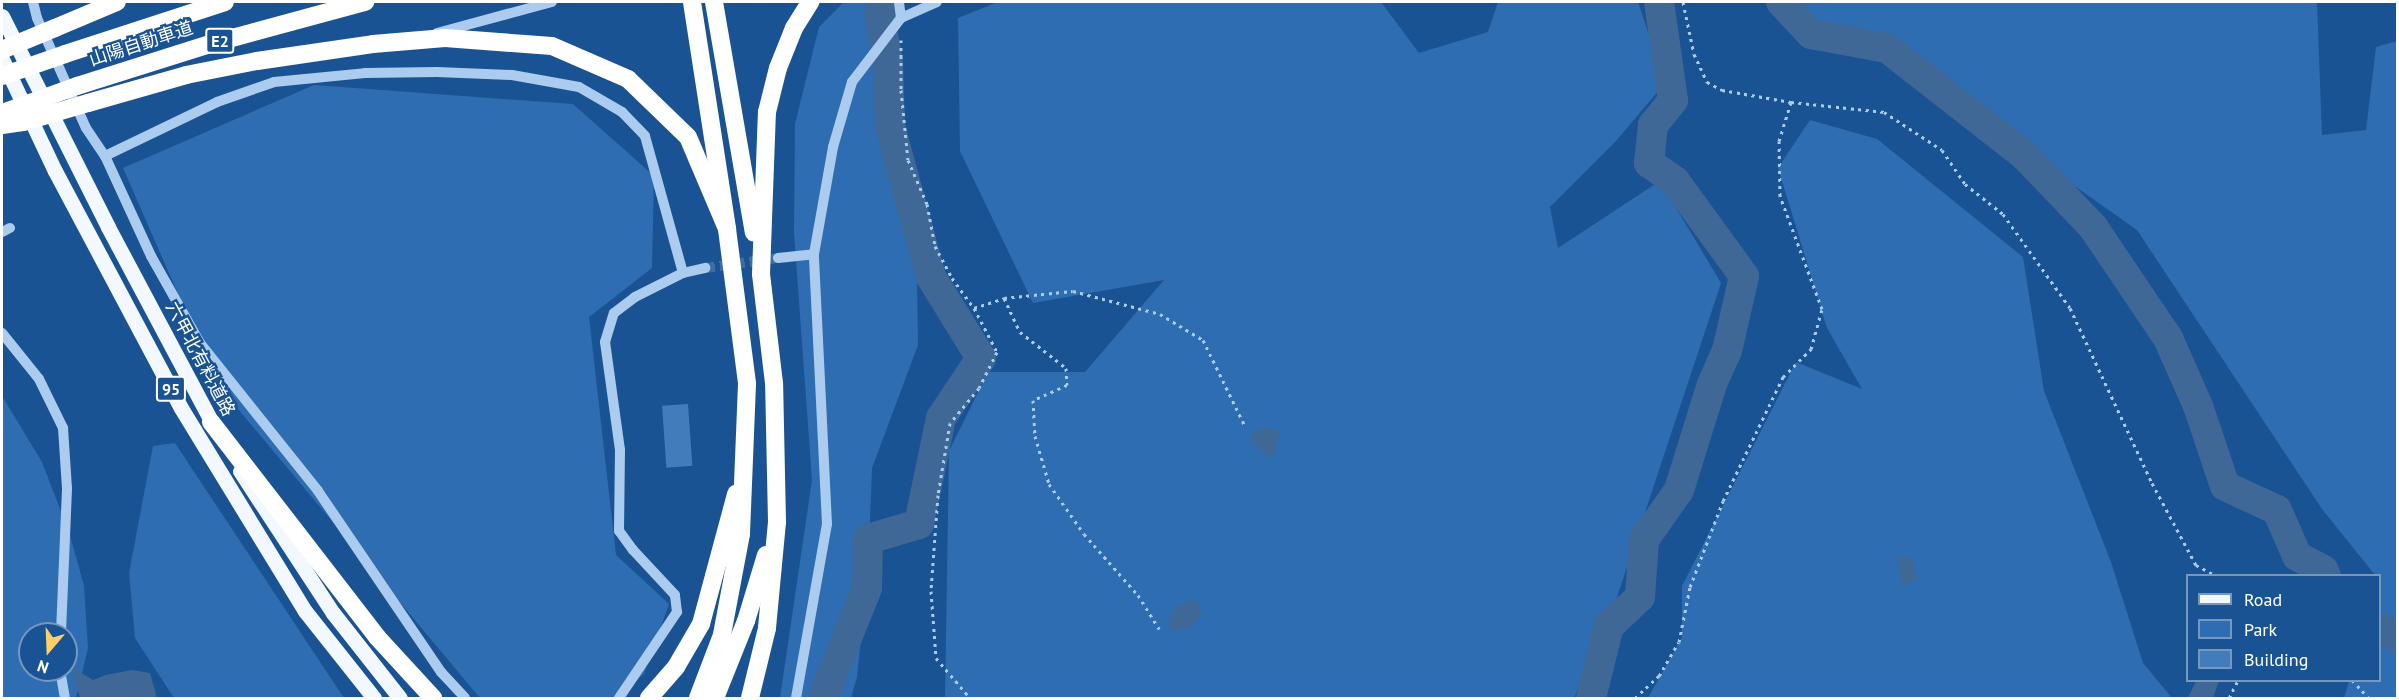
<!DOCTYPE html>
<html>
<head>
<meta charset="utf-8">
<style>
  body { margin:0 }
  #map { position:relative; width:2399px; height:700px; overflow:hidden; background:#1a5393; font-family:"PT Sans","Noto Sans JP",sans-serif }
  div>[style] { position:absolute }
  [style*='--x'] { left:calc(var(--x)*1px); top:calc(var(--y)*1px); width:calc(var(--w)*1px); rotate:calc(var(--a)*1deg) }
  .green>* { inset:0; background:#2e6db1 }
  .water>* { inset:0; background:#3f6896 }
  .river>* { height:30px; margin:-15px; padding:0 15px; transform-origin:15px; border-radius:15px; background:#3f6896 }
  .building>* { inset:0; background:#437cba; transform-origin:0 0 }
  .minor-tunnel>* { height:10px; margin-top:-5px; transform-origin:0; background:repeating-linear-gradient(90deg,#3c6da3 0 10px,transparent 0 15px) }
  .path>* { height:3px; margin-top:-1.5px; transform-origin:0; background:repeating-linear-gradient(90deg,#abccef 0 3px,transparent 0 7.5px) }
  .minor>* { height:10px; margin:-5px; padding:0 5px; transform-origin:5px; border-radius:5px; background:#abccef }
  .major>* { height:15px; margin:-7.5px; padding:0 7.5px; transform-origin:7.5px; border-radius:7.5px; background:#f3f8ff }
  .highway>* { height:18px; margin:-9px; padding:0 9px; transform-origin:9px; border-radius:9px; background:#fff }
  .highway-bridge>* { height:18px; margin:-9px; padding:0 9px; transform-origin:9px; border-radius:9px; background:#fff }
  span { translate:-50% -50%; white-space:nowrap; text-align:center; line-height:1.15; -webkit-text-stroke:5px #1a5393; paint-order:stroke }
  .shield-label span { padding:2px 4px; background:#1a5393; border:2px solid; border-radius:4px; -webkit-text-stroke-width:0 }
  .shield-label { font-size:16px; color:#fff; font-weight:700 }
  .street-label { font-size:18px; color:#fff }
  .frame { position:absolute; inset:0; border:3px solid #fff; pointer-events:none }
  .legend { position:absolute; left:2186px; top:574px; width:195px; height:108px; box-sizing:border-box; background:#1a5393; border:2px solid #7698be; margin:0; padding:8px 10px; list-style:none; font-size:18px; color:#fff }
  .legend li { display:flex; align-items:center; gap:12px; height:30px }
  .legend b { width:30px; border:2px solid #7698be }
  .north { position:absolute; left:18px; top:622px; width:60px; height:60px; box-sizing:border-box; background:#1a5393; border:2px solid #7698be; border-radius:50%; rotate:199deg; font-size:16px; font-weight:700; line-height:24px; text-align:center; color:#fff }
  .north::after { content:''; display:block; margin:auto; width:21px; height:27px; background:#ffcf69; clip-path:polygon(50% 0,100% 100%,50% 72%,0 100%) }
</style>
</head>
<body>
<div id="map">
  <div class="green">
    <div style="clip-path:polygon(844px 2px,872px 2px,874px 69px,899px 73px,916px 210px,918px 345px,872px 468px,868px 572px,857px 677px,851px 698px,780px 698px,812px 480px,794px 233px,795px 124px,819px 27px)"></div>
    <div style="clip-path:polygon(998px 2px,1381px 2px,1419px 53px,1488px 32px,1498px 2px,1638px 2px,1665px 83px,1616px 141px,1550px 207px,1558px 248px,1660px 181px,1721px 283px,1617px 597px,1574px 698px,945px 698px,949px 451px,988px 372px,1085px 372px,1164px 280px,1033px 303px,960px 151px,958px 18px)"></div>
    <div style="clip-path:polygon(1791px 2px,2317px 2px,2322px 135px,2366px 130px,2376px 47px,2397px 41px,2397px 698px,2344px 698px,2349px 681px,2380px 680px,2380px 576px,2375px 575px,2322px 509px,2137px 230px,1910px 70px,1818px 44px)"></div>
    <div style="clip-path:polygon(314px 85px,573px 104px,654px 176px,652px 268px,589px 317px,616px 555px,669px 604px,644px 674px,615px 698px,480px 698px,218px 385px,123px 168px)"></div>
    <div style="clip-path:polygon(1810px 120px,1877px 139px,2023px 257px,2044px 391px,2111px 562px,2143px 663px,2172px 698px,1648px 698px,1682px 637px,1682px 586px,1796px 362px,1862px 389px,1827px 328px,1778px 168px)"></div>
    <div style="clip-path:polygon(evenodd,2px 396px,42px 462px,70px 535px,84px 586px,88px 648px,76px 698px,2px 698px,2px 396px,30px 634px,66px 634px,66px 670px,30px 670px,30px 634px)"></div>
    <div style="clip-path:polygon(175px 443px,344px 698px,174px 698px,135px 638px,129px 573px,153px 446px)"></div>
  </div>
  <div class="water">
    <div style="clip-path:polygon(1265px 428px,1276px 429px,1281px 434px,1275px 445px,1276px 454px,1269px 457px,1251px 440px,1252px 433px)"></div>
    <div style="clip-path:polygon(1913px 557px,1917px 579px,1903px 586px,1897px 558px)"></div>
    <div style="clip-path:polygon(1193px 599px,1202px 607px,1198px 620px,1186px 629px,1170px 629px,1169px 619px,1177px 607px)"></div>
    <div style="clip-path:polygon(71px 667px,93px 680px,106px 675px,132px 670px,150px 673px,157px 698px,80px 698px)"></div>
    <div style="clip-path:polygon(2196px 681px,2219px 681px,2213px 698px,2188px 698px)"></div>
  </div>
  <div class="river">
    <div style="--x:1781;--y:2;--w:44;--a:46.8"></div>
    <div style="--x:1811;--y:34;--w:77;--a:10.4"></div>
    <div style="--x:1887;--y:48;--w:174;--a:38"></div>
    <div style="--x:2024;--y:155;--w:100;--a:46.2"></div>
    <div style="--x:2093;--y:227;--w:134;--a:56"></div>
    <div style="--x:2168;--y:338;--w:74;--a:66.2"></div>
    <div style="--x:2198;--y:406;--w:84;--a:71.4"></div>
    <div style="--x:2225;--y:486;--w:57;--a:24.8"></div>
    <div style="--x:2277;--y:510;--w:50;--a:66.5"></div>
    <div style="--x:2297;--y:556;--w:30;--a:28"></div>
    <div style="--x:2323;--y:570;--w:7;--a:63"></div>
    <div style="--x:2380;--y:628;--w:21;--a:29"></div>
    <div style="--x:823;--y:698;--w:118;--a:-68.2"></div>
    <div style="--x:867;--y:588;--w:49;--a:-88.8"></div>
    <div style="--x:868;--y:539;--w:53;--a:-16.4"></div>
    <div style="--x:919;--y:524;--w:108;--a:-78.3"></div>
    <div style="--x:941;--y:418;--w:72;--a:-56.3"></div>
    <div style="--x:981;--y:358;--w:95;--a:-121.7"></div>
    <div style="--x:931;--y:277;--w:156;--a:-105.2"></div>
    <div style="--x:890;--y:126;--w:63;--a:-91.8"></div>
    <div style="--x:888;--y:63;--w:47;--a:-99.9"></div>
    <div style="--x:880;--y:17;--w:15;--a:-82"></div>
    <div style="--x:1591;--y:698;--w:74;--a:-76"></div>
    <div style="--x:1609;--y:626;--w:42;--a:-43.1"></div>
    <div style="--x:1640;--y:597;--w:57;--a:-86"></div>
    <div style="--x:1644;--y:540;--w:61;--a:-55"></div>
    <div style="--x:1679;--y:490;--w:111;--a:-72.7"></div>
    <div style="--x:1712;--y:384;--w:36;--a:-66"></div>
    <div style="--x:1727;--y:351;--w:77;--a:-77.2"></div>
    <div style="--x:1744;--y:276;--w:117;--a:-126"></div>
    <div style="--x:1675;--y:181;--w:32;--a:-145"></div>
    <div style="--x:1649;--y:163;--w:38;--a:-84"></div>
    <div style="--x:1653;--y:125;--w:32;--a:-51"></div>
    <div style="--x:1673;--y:100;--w:99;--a:-98.1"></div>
  </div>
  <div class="building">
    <div style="left:688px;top:404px;width:62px;height:26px;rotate:86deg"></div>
  </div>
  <div class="minor-tunnel">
    <div style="--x:705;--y:268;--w:74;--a:-7.8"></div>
  </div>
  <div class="path">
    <div style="--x:1683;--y:2;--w:53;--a:78.1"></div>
    <div style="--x:1694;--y:54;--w:31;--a:65"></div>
    <div style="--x:1707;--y:82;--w:17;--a:28"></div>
    <div style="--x:1722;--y:90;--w:70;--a:9.9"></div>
    <div style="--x:1791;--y:102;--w:94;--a:6.1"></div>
    <div style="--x:1884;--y:112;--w:69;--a:33.2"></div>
    <div style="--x:1942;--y:150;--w:41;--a:55.9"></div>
    <div style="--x:1965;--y:184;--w:48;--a:38.3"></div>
    <div style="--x:2003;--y:214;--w:115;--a:54.5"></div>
    <div style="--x:2070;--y:308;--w:193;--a:64.9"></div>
    <div style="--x:2152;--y:483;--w:93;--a:61.8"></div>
    <div style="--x:2196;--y:565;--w:24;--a:28"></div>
    <div style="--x:901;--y:40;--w:50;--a:90"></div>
    <div style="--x:901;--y:90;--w:70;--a:84.3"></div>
    <div style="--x:908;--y:160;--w:48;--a:66.6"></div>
    <div style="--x:927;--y:204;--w:43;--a:79.2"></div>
    <div style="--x:935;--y:246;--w:36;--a:62"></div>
    <div style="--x:952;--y:278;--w:37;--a:54"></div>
    <div style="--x:974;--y:308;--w:50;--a:62.4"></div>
    <div style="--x:997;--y:352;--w:40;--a:116.6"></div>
    <div style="--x:979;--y:388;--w:45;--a:129.6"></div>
    <div style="--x:950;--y:423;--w:73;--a:99.5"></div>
    <div style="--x:938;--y:495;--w:96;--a:94.2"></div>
    <div style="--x:931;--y:591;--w:67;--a:85.7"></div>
    <div style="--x:936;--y:658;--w:52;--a:49.6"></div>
    <div style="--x:1004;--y:298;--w:38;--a:65"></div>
    <div style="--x:1020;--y:332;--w:58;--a:38"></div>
    <div style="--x:1066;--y:368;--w:17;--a:87"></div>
    <div style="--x:1067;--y:385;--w:37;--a:156"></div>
    <div style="--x:1033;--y:400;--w:36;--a:87"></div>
    <div style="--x:1035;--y:436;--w:50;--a:73.7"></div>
    <div style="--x:1049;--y:484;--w:61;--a:55"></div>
    <div style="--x:1084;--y:534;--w:81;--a:48.5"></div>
    <div style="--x:1138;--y:595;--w:40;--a:58"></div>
    <div style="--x:974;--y:308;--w:32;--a:-18"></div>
    <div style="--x:1004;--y:298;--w:69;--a:-5.8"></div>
    <div style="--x:1073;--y:291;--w:90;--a:14.8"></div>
    <div style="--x:1160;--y:314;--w:50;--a:31.2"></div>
    <div style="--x:1203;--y:340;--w:96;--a:64"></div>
    <div style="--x:2352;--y:680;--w:25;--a:47"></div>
    <div style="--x:1635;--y:698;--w:33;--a:-43"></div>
    <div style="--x:1659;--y:676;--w:39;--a:-60"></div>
    <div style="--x:1679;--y:642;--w:56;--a:-78.7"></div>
    <div style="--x:1690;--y:587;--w:92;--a:-69"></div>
    <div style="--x:1723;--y:501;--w:138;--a:-64.2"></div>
    <div style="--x:1783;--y:377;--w:40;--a:-45"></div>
    <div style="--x:1811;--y:349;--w:41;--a:-74.6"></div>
    <div style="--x:1822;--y:309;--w:121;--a:-110.4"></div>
    <div style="--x:1780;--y:196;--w:55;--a:-91"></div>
    <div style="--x:1779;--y:141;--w:41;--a:-72.9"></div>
    <div style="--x:2229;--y:698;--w:20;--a:-63"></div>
  </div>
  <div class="minor">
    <div style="--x:33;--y:2;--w:16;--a:76"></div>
    <div style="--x:37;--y:18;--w:120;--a:66"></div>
    <div style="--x:86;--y:128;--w:34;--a:56"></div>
    <div style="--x:105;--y:156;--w:124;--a:-25.7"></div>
    <div style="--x:217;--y:102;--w:60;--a:-19.3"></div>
    <div style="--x:274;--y:82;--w:91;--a:-5.6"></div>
    <div style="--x:365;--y:73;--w:72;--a:-0.8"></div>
    <div style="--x:437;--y:72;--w:75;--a:2.3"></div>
    <div style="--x:512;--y:75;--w:68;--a:10.2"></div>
    <div style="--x:579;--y:87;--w:50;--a:30.2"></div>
    <div style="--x:622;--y:112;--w:33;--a:46"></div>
    <div style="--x:645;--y:136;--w:142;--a:74.5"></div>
    <div style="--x:683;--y:273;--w:23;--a:-13"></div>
    <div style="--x:899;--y:2;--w:16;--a:83"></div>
    <div style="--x:901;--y:18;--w:39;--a:-24"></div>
    <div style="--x:437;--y:33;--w:119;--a:-15.1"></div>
    <div style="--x:105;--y:156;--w:110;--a:65.3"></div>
    <div style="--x:151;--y:256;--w:100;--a:60.6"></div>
    <div style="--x:200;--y:343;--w:189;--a:51.4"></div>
    <div style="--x:318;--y:491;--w:219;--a:55.8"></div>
    <div style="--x:441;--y:672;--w:35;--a:47"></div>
    <div style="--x:2;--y:232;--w:9;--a:-27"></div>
    <div style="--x:778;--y:258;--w:36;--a:-6"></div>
    <div style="--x:2;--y:333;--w:59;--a:51.2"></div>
    <div style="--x:39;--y:379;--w:55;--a:63.9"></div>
    <div style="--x:63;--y:428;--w:61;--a:86.2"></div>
    <div style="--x:67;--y:489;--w:145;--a:92.4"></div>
    <div style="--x:60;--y:670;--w:28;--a:80"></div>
    <div style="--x:619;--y:698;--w:104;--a:-56"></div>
    <div style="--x:677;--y:612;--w:17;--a:-97"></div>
    <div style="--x:675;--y:595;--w:62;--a:-133"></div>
    <div style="--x:633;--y:550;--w:24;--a:-126"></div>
    <div style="--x:619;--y:531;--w:81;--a:-89.3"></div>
    <div style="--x:620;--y:450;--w:109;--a:-97.9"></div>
    <div style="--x:605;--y:342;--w:30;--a:-73"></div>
    <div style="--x:614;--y:313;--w:26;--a:-37"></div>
    <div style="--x:635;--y:297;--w:54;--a:-26.6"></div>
    <div style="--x:796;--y:698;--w:177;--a:-79.9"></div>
    <div style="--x:827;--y:524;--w:270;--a:-92.8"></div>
    <div style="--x:814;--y:254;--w:109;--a:-79.9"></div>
    <div style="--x:833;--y:147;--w:68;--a:-73.7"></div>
    <div style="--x:852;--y:82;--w:81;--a:-52.6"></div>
  </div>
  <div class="major">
    <div style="--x:2;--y:16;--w:236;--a:63.3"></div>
    <div style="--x:108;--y:227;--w:232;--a:62"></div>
    <div style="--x:2;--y:59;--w:124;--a:64.7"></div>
    <div style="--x:55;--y:171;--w:268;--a:62"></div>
    <div style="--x:181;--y:408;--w:238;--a:58.6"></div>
    <div style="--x:305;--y:611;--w:111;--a:51.6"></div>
    <div style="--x:240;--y:471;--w:170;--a:56.8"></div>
    <div style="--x:333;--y:613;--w:108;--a:51.8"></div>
  </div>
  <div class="highway">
    <div style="--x:692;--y:2;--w:230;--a:81.2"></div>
    <div style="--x:727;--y:229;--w:156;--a:82.6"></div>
    <div style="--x:747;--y:384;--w:150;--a:92.3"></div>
    <div style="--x:741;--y:534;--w:103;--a:100.7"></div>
    <div style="--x:722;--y:635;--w:67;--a:110.9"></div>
    <div style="--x:714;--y:2;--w:234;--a:80.2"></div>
    <div style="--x:55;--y:28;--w:67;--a:-22.8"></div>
    <div style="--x:65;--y:54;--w:168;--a:-18"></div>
    <div style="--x:77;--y:86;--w:139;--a:-17.5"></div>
    <div style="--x:210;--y:44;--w:161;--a:-15.2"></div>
    <div style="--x:88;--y:103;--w:102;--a:-15.9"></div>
    <div style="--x:186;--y:75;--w:72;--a:-11.2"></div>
    <div style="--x:257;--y:61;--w:117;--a:-8.3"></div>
    <div style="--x:373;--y:44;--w:72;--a:-4.8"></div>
    <div style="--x:445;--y:38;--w:107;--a:4.3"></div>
    <div style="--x:552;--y:46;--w:83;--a:23.5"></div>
    <div style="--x:628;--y:79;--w:83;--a:44"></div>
    <div style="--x:688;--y:137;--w:100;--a:67"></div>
    <div style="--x:211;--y:422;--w:272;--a:52.3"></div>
    <div style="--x:377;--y:637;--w:83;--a:47.4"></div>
    <div style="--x:649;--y:698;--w:41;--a:-48.9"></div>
    <div style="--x:676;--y:667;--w:50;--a:-59.8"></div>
    <div style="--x:701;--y:624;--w:135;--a:-74.9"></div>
    <div style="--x:715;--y:698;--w:83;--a:-68.1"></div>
    <div style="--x:746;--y:621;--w:69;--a:-73.1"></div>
    <div style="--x:750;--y:698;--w:72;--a:-76.3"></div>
    <div style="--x:767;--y:628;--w:106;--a:-84.6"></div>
    <div style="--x:777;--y:522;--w:139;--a:-91.2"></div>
    <div style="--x:774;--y:383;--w:110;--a:-96.8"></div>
    <div style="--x:761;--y:274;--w:162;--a:-87.9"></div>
    <div style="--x:767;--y:112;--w:45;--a:-76"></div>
    <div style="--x:778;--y:68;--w:43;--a:-68.2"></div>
    <div style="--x:794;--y:28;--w:31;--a:-58"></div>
  </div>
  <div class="highway-bridge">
    <div style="--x:2;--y:50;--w:57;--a:-22.5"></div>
    <div style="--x:2;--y:76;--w:67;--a:-19.2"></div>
    <div style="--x:2;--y:113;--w:80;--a:-19.8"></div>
    <div style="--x:2;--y:125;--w:21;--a:-8"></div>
    <div style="--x:23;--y:122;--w:68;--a:-16.3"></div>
  </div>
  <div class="shield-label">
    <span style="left:220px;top:41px">E2</span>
    <span style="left:171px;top:389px">95</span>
  </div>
  <div class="street-label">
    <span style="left:141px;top:44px;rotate:-18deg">山陽自動車道</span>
    <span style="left:200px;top:359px;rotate:62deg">六甲北有料道路</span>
  </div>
  <div class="frame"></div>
  <ul class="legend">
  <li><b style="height:8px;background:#f3f8ff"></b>Road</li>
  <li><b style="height:16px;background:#2e6db1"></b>Park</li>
  <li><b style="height:16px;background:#437cba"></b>Building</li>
  </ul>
  <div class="north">N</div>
</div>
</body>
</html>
